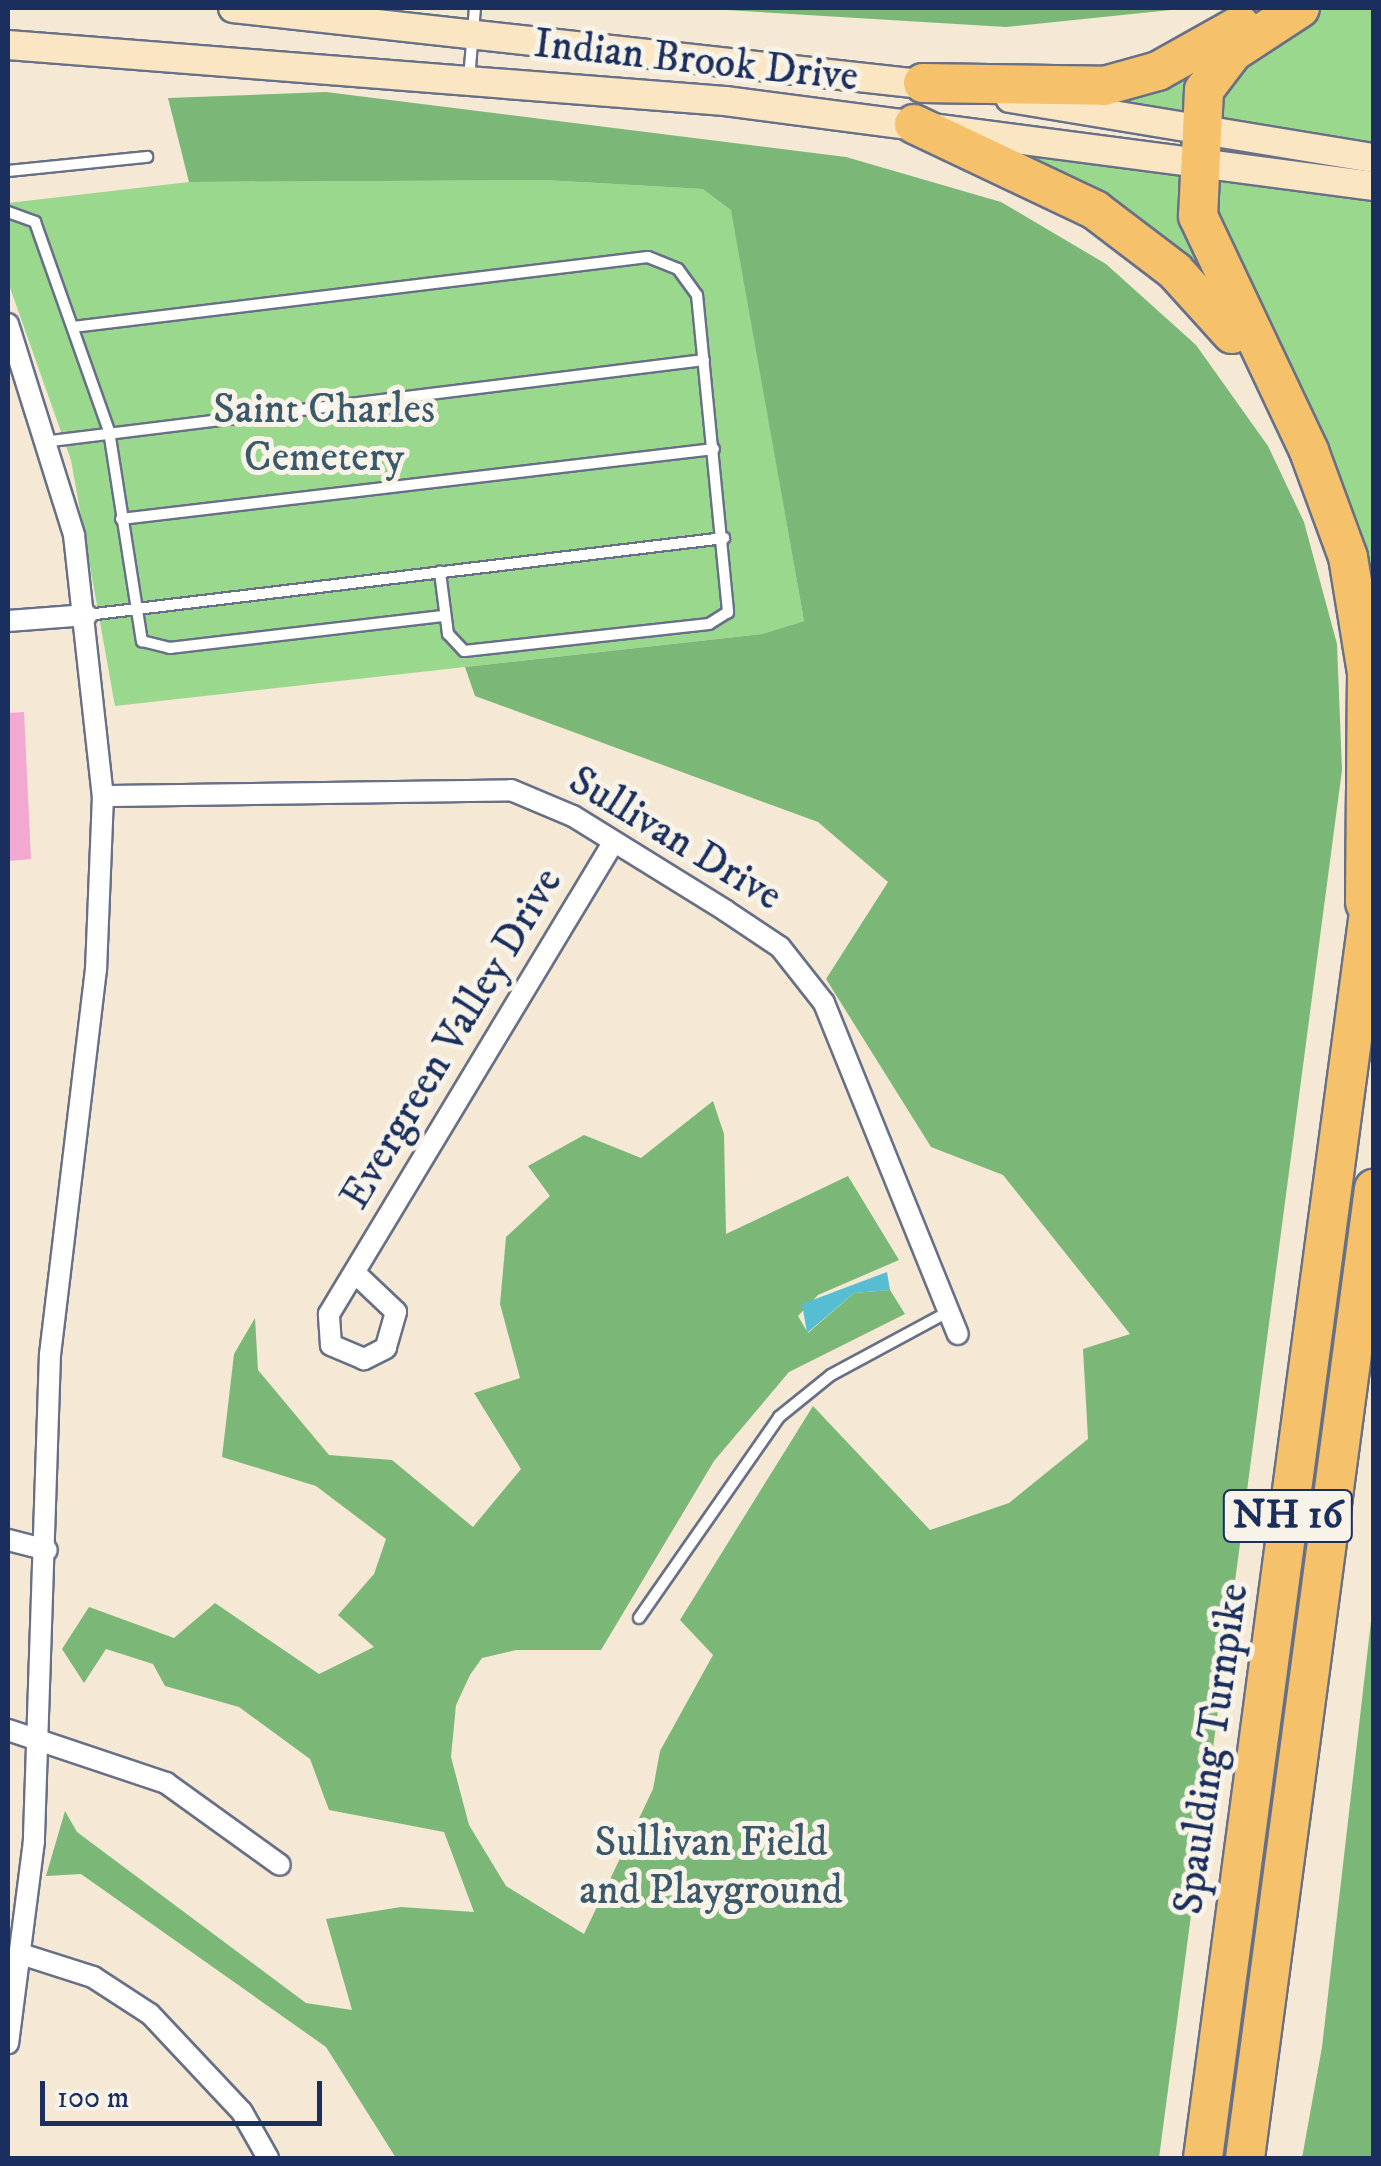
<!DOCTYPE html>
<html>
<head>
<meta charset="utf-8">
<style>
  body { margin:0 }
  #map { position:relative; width:1381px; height:2166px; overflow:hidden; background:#f5e8d4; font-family:"IM FELL DW Pica",serif }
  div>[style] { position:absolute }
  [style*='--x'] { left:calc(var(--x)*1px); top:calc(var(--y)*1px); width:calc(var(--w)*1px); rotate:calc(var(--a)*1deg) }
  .green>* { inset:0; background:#9ad88d }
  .forest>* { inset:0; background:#7bb878 }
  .water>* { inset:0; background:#56bdd3 }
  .building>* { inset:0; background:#f2a8d0 }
  .roads { filter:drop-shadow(2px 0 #677087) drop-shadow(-2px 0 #677087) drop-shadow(0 2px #677087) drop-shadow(0 -2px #677087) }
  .service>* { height:10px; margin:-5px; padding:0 5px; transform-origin:5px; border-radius:5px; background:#fff }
  .minor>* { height:20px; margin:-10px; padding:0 10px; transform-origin:10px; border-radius:10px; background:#fff }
  .secondary>* { height:28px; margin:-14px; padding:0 14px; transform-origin:14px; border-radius:14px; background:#fbe6c4 }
  .motorway>* { height:38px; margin:-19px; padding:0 19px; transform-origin:19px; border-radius:19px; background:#f5c16b }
  span { translate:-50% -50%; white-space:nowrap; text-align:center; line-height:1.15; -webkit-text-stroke:10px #f7f3e8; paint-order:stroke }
  .shield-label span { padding:2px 8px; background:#f7f3e8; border:2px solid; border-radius:8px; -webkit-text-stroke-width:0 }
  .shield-label { font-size:40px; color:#1b2f5e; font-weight:700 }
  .street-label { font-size:42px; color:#1b2f5e }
  .park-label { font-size:42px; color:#3b596a }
  .frame { position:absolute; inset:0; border:10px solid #1b2f5e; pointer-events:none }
  .scale { position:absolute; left:40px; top:2081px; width:282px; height:45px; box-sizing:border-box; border:5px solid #1b2f5e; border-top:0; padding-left:12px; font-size:30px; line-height:35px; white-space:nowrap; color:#1b2f5e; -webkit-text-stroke:8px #f7f3e8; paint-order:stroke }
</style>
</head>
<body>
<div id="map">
  <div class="green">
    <div style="clip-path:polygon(1325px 8px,1373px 8px,1373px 142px,1213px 120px,1248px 57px)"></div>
    <div style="clip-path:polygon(1193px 71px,1181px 114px,1105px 105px)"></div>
    <div style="clip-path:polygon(1018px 152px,1183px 174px,1215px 290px,1018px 157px)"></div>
    <div style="clip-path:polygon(544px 180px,704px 189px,732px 210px,804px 621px,762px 634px,115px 706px,71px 460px,8px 282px,8px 203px,189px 182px)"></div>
    <div style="clip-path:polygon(1218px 182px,1373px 201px,1373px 643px,1223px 266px,1209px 186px)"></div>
  </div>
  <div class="forest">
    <div style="clip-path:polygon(693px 8px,1190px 8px,1006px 27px)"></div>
    <div style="clip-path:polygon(326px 92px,846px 157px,1001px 202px,1106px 264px,1196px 345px,1268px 446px,1304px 522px,1337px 644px,1342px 770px,1159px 2158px,396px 2158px,326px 2047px,81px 1874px,46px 1876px,65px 1811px,77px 1832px,306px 2003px,352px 2010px,326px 1919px,401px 1907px,474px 1912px,444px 1832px,329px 1810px,310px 1759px,239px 1707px,165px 1686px,153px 1664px,106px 1649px,84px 1683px,62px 1649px,89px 1607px,174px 1638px,215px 1603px,319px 1674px,374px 1647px,338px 1615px,374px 1574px,386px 1539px,316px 1486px,222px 1457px,234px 1354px,255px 1318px,258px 1370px,329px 1455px,392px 1460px,473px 1527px,521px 1469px,474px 1393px,520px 1378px,500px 1304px,506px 1237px,550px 1196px,528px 1166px,584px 1135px,641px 1158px,713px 1101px,724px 1134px,726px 1234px,848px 1176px,899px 1260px,818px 1295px,798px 1316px,808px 1333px,854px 1293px,890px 1290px,905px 1314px,789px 1372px,714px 1461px,601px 1650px,516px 1650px,482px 1658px,470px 1675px,456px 1705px,451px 1757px,469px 1825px,506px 1886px,584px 1934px,653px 1789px,660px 1751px,713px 1655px,680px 1620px,813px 1406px,930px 1530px,1009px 1503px,1088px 1439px,1083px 1349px,1130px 1334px,1003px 1175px,931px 1147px,826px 979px,888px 882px,818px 822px,475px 696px,465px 667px,762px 634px,804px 621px,731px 210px,703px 189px,544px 180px,189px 182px,168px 98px)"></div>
    <div style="clip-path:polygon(1373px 1604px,1373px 2158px,1302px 2158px,1322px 2047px)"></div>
  </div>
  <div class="water">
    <div style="clip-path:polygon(887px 1272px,890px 1290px,854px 1293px,807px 1333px,802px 1304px)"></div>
  </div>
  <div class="building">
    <div style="clip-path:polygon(24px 712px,31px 859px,8px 861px,8px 713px)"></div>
  </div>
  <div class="roads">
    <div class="service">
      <div style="--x:469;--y:79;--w:71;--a:-85.2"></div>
      <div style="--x:8;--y:171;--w:140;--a:-5.8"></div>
      <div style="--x:8;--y:212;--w:29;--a:20"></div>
      <div style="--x:35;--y:222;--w:222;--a:70.5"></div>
      <div style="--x:109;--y:431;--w:213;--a:81.1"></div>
      <div style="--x:142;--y:641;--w:29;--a:14"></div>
      <div style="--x:170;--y:648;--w:276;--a:-6.7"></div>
      <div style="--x:73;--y:327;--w:579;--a:-6.94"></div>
      <div style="--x:648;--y:257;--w:32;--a:22"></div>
      <div style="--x:678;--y:269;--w:32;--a:54"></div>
      <div style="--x:697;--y:295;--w:319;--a:84.4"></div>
      <div style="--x:728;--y:612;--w:22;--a:148"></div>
      <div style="--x:709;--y:624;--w:246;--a:173.7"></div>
      <div style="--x:464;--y:651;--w:23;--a:-133"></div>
      <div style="--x:448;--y:634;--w:63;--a:-97.4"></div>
      <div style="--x:51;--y:441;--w:658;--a:-7.07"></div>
      <div style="--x:121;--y:519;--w:597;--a:-6.73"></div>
      <div style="--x:87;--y:615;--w:642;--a:-6.89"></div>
      <div style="--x:639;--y:1618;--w:245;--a:-55.1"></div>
      <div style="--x:779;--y:1417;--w:67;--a:-38.9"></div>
      <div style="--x:831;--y:1375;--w:133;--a:-28.3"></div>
    </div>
    <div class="minor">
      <div style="--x:8;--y:324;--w:221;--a:72.6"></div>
      <div style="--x:74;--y:535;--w:263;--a:83.7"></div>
      <div style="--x:103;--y:796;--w:173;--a:92.3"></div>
      <div style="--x:96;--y:969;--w:388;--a:96.8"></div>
      <div style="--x:50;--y:1354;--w:487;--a:91.9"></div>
      <div style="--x:34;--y:1841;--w:204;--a:97.3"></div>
      <div style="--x:8;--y:621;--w:79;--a:-4.3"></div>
      <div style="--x:103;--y:796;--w:408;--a:-0.8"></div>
      <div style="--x:511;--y:790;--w:67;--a:22.8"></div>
      <div style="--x:573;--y:816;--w:180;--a:31.8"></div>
      <div style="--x:726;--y:911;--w:65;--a:33.7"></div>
      <div style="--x:780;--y:947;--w:71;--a:51.8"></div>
      <div style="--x:824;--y:1003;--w:357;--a:68"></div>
      <div style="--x:356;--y:1274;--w:55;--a:43.5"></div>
      <div style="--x:396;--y:1312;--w:37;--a:106"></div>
      <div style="--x:386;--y:1348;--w:25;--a:153"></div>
      <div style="--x:364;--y:1359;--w:36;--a:-157"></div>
      <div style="--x:331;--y:1345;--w:31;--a:-94"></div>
      <div style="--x:329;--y:1314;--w:550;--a:-58.91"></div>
      <div style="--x:8;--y:1540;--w:40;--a:14.4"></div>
      <div style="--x:8;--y:1730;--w:167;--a:18.5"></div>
      <div style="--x:166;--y:1783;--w:140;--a:35.7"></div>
      <div style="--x:21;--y:1954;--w:76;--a:17.7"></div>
      <div style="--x:93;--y:1977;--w:68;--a:33"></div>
      <div style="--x:150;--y:2014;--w:134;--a:46.8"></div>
      <div style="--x:242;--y:2112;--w:53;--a:60.5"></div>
    </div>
    <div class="secondary">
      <div style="--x:233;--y:8;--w:709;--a:6.31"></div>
      <div style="--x:8;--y:45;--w:719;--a:4.47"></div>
      <div style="--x:725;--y:101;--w:655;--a:7.46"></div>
      <div style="--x:1010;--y:98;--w:369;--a:9.4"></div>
    </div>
    <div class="motorway">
      <div style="--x:1300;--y:8;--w:80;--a:146.7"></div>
      <div style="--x:1233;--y:52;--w:48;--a:127.3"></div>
      <div style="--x:1204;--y:90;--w:126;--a:92.7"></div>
      <div style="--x:1198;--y:216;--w:260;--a:64.7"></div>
      <div style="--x:1309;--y:451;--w:113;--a:69.8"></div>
      <div style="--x:1348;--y:557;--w:118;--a:80.7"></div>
      <div style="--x:1367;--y:673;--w:230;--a:90.5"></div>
      <div style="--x:923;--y:83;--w:181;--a:0.9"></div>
      <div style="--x:1104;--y:86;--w:56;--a:-15.5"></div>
      <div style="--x:1158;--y:71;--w:94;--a:-29.3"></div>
      <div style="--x:914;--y:124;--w:200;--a:25.4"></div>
      <div style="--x:1095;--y:210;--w:101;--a:37.3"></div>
      <div style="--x:1175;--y:271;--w:85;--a:47.9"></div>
      <div style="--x:1203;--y:2158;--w:1294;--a:-82.41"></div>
      <div style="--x:1245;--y:2158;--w:978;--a:-82.42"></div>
    </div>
  </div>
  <div class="shield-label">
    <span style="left:1288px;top:1516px">NH 16</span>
  </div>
  <div class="street-label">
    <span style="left:696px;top:61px;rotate:6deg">Indian Brook Drive</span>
    <span style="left:675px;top:839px;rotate:31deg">Sullivan Drive</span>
    <span style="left:452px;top:1039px;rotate:-59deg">Evergreen Valley Drive</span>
    <span style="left:1212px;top:1749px;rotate:-82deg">Spaulding Turnpike</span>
  </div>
  <div class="park-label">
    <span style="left:324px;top:434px">Saint Charles<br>Cemetery</span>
    <span style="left:711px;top:1867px">Sullivan Field<br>and Playground</span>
  </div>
  <div class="frame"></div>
  <div class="scale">100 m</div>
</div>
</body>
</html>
